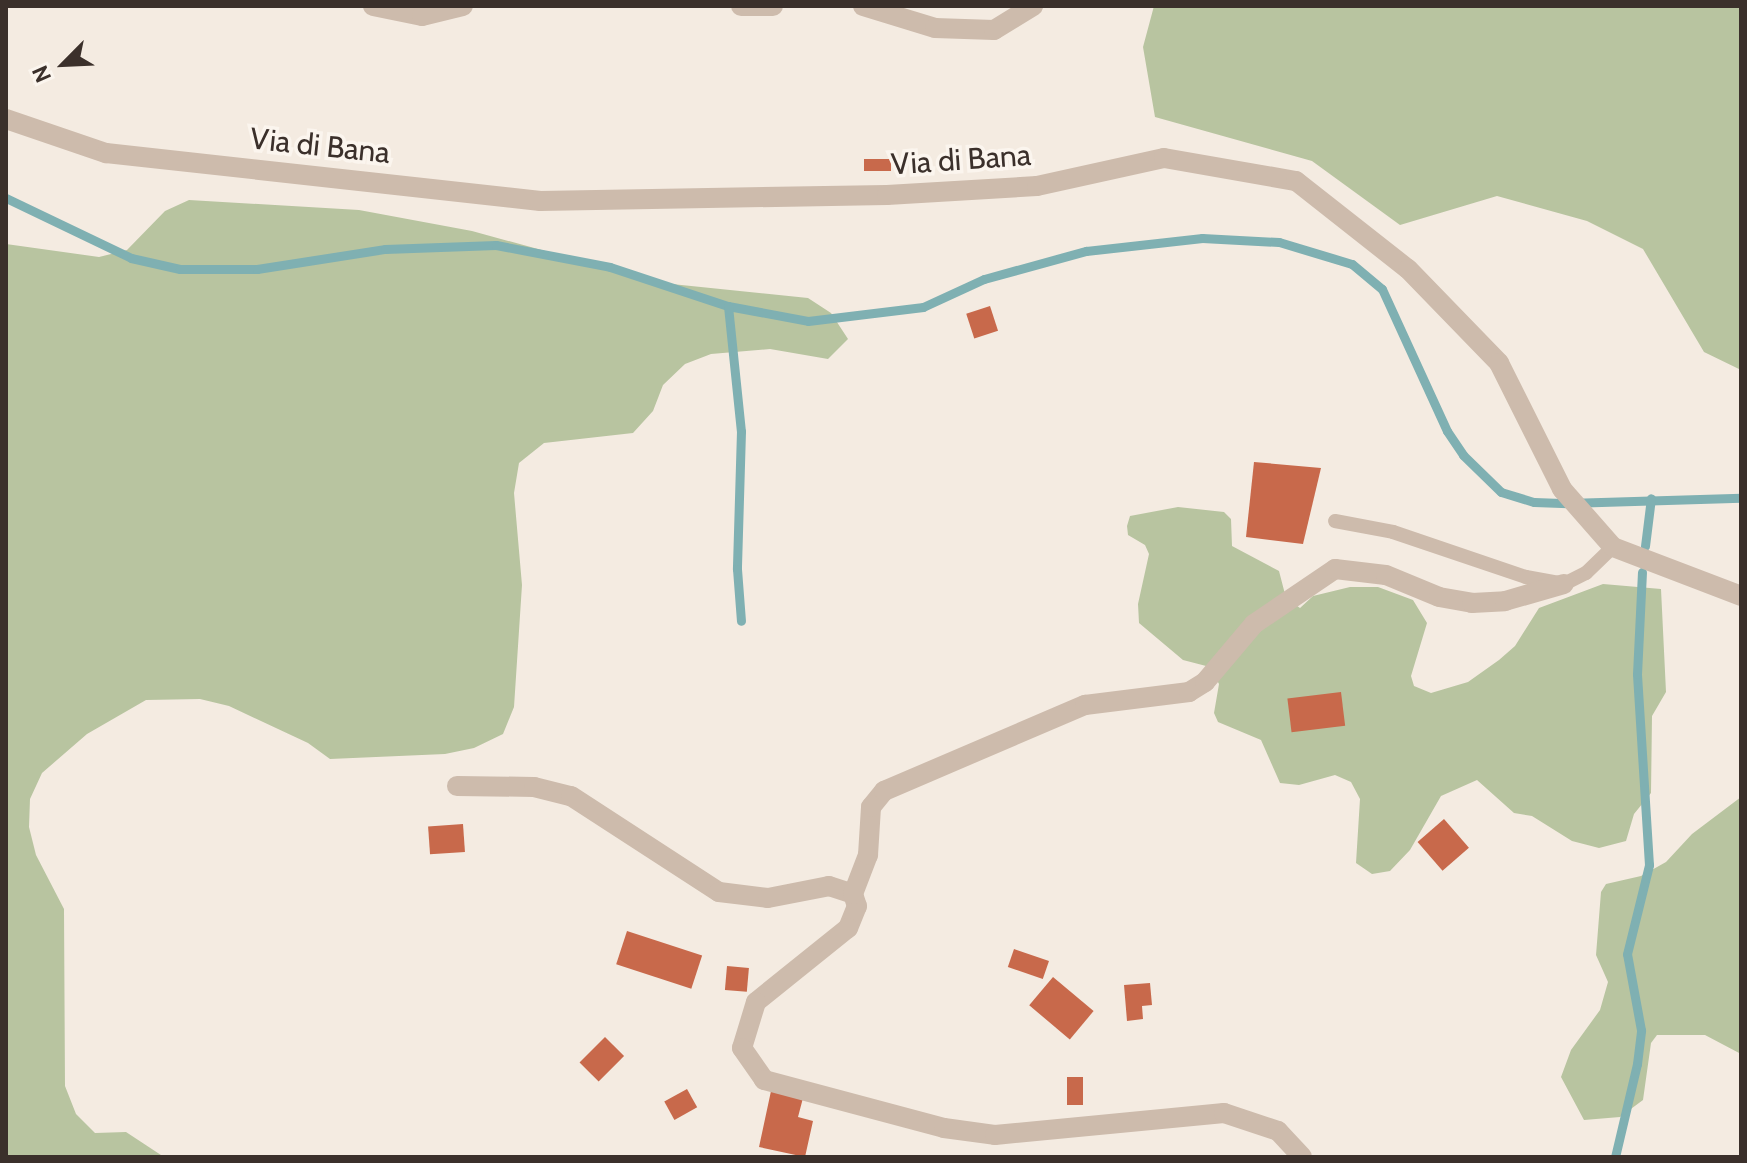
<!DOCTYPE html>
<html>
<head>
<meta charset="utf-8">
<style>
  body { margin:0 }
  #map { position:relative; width:1747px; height:1163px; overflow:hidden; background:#f4ebe1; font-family:Cabin,sans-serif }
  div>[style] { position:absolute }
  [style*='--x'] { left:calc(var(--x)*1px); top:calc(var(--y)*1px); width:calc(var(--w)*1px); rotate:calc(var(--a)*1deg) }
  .green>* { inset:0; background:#b8c4a0 }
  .stream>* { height:9px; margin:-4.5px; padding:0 4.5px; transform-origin:4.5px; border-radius:4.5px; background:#7fb0b2 }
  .building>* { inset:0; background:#c8694b; transform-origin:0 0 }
  .lane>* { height:14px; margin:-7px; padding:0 7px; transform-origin:7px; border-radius:7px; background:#cdbbac }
  .street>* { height:20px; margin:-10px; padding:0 10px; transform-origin:10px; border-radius:10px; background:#cdbbac }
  span { translate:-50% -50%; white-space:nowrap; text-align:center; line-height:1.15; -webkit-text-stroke:7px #fbf5ee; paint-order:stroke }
  .street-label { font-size:30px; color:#3b302b }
  .frame { position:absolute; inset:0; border:8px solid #3b302b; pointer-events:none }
  .north { position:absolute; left:24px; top:24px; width:80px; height:80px; -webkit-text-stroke:6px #fbf5ee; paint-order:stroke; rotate:246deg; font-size:22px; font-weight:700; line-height:32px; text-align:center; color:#3b302b }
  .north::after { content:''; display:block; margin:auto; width:28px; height:36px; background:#3b302b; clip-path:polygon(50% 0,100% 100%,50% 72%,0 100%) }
</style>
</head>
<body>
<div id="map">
  <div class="green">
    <div style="clip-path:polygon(1154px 6px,1741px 6px,1741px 370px,1704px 352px,1643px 249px,1587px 221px,1497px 196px,1400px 225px,1312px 161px,1155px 117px,1143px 47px)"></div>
    <div style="clip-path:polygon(189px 200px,359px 210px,472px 231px,662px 283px,808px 298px,831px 313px,848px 339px,828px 359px,770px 349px,711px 354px,685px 364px,663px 385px,653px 411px,633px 433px,544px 443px,519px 463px,514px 493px,522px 585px,514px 707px,503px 734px,474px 748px,445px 754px,330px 759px,308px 743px,229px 706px,200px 699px,146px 700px,87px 734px,42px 773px,30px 799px,29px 827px,36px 855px,64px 909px,65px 1086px,76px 1114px,95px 1133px,126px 1132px,164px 1157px,6px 1157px,6px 244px,99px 257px,127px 250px,165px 211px)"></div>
    <div style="clip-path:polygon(1178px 507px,1224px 512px,1231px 519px,1232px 546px,1279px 571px,1286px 598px,1300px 608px,1313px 596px,1350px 587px,1378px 587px,1413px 600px,1427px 623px,1411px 676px,1414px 686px,1431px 693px,1468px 682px,1499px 660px,1515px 646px,1539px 608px,1603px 584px,1661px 589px,1666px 692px,1652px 716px,1651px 793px,1634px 814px,1626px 841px,1599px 848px,1572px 841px,1532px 816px,1514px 813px,1477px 780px,1441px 796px,1410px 850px,1390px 871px,1372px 874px,1356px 863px,1360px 799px,1351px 782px,1335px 775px,1299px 785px,1280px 783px,1261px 740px,1218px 722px,1214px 713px,1219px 684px,1210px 667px,1183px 660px,1139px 623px,1138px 604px,1149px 554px,1145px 545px,1128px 535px,1127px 526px,1130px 516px)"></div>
    <div style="clip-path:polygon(1741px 797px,1741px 1054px,1705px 1035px,1657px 1035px,1651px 1043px,1643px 1100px,1620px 1117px,1584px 1120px,1561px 1077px,1571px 1050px,1600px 1010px,1608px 982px,1596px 955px,1601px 892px,1606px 884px,1641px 876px,1666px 862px,1692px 834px)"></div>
  </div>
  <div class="stream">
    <div style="--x:6;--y:198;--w:139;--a:25.6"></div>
    <div style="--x:131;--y:258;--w:50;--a:12.7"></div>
    <div style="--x:180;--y:269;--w:77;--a:0"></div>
    <div style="--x:257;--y:269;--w:130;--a:-8.9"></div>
    <div style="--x:385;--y:249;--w:111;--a:-2.1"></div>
    <div style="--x:496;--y:245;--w:116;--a:10.9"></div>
    <div style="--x:610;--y:267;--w:124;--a:18.3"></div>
    <div style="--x:728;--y:306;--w:81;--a:10.6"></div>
    <div style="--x:808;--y:321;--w:116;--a:-6.9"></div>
    <div style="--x:923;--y:307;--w:67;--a:-24.7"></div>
    <div style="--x:984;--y:279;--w:106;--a:-15.4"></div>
    <div style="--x:1086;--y:251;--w:117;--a:-6.4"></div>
    <div style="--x:1202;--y:238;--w:77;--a:3"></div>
    <div style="--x:1279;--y:242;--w:76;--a:16.8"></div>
    <div style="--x:1352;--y:264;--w:39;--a:40"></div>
    <div style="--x:1382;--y:289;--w:156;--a:65.4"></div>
    <div style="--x:1447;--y:431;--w:29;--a:56"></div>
    <div style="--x:1463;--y:455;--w:53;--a:44.2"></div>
    <div style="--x:1501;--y:492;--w:34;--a:17"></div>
    <div style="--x:1534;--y:502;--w:34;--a:2"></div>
    <div style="--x:1568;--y:503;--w:173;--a:-1.7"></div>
    <div style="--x:728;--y:306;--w:126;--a:84.1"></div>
    <div style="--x:741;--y:431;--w:138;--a:91.7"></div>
    <div style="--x:737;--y:569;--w:52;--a:85.6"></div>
    <div style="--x:1645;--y:546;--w:48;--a:-82.9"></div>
    <div style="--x:1615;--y:1157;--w:96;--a:-76.7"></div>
    <div style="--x:1637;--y:1064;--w:34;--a:-83"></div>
    <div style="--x:1641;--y:1030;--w:77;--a:-100.4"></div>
    <div style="--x:1627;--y:954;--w:92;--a:-76.1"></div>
    <div style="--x:1649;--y:865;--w:191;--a:-93.6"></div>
    <div style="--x:1637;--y:674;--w:102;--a:-87.2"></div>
  </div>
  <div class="building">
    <div style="left:864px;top:159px;width:27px;height:12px"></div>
    <div style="left:990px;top:306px;width:26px;height:25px;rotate:72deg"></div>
    <div style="clip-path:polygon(1254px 462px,1321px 468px,1303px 544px,1246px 537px)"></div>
    <div style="left:1341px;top:692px;width:34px;height:54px;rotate:83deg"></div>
    <div style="left:1444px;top:819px;width:38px;height:35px;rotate:49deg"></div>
    <div style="left:463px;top:824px;width:28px;height:35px;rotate:86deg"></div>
    <div style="left:627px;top:931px;width:79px;height:35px;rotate:18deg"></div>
    <div style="left:1014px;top:949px;width:37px;height:19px;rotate:19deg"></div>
    <div style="left:727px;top:966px;width:22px;height:24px;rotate:5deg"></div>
    <div style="left:1053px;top:977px;width:53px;height:37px;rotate:40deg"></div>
    <div style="clip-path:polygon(1150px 983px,1152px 1005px,1142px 1006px,1143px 1019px,1127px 1021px,1124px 985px)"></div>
    <div style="left:605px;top:1037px;width:27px;height:36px;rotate:45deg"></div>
    <div style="left:1067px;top:1077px;width:16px;height:28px"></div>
    <div style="left:687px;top:1089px;width:21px;height:26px;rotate:61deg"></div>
    <div style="clip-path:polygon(771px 1091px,803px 1098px,798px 1117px,813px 1121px,805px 1157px,759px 1147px)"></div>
  </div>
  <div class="lane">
    <div style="--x:1335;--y:521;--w:59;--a:10.7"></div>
    <div style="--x:1393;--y:532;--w:140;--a:18.7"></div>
    <div style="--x:1526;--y:577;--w:39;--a:10"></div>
    <div style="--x:1564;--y:584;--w:25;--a:-27"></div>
    <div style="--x:1586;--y:573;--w:37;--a:-44"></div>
  </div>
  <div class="street">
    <div style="--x:373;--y:6;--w:50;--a:11.5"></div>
    <div style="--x:422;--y:16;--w:42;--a:-13.7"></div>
    <div style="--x:741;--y:6;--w:32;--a:0"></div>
    <div style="--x:863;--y:6;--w:75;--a:17"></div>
    <div style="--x:935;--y:28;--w:59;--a:1.9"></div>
    <div style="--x:994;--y:30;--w:46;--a:-31.6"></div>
    <div style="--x:6;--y:119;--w:106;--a:18.8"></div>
    <div style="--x:106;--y:153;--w:437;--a:6.3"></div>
    <div style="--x:540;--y:201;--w:347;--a:-1"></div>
    <div style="--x:887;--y:195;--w:150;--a:-3.4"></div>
    <div style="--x:1037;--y:186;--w:130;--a:-12.4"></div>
    <div style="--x:1164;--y:158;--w:134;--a:9.9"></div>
    <div style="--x:1296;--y:181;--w:142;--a:38.2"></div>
    <div style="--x:1408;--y:269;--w:131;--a:45.9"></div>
    <div style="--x:1499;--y:363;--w:141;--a:63.4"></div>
    <div style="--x:1562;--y:489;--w:77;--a:48.7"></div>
    <div style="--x:1613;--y:547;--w:137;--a:20.9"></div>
    <div style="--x:457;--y:786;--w:77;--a:0.7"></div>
    <div style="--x:534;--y:787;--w:38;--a:14"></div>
    <div style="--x:571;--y:796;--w:176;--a:33"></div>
    <div style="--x:719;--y:892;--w:49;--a:7"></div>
    <div style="--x:768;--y:898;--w:62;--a:-11.1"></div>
    <div style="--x:829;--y:886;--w:25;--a:18"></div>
    <div style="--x:853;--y:894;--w:13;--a:72"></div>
    <div style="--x:857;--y:906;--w:24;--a:112"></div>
    <div style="--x:848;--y:928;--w:118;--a:141.2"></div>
    <div style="--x:756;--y:1002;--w:48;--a:106.9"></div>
    <div style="--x:742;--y:1048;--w:39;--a:55"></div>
    <div style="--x:764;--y:1080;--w:186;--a:14.9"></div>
    <div style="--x:944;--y:1128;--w:51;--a:7.8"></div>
    <div style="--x:995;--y:1135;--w:230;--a:-5.5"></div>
    <div style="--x:1224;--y:1113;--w:57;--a:18.4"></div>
    <div style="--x:1278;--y:1131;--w:35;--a:47"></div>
    <div style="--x:853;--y:894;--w:42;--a:-69"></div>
    <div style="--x:868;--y:855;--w:48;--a:-86.4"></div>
    <div style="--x:871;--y:807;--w:21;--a:-51"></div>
    <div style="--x:884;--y:791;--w:219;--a:-23.2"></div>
    <div style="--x:1085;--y:705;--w:105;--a:-7.1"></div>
    <div style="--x:1189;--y:692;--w:19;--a:-32"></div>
    <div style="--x:1205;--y:682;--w:76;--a:-49.8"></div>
    <div style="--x:1254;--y:624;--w:98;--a:-34.2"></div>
    <div style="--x:1335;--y:569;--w:51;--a:6.7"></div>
    <div style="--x:1386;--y:575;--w:57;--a:22.5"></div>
    <div style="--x:1439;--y:597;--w:34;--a:10"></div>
    <div style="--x:1472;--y:603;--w:33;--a:-3"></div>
    <div style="--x:1505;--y:601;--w:61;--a:-16.1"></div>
  </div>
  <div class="street-label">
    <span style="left:320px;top:146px;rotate:6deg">Via di Bana</span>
    <span style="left:961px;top:160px;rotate:-4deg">Via di Bana</span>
  </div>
  <div class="frame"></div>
  <div class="north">N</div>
</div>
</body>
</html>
